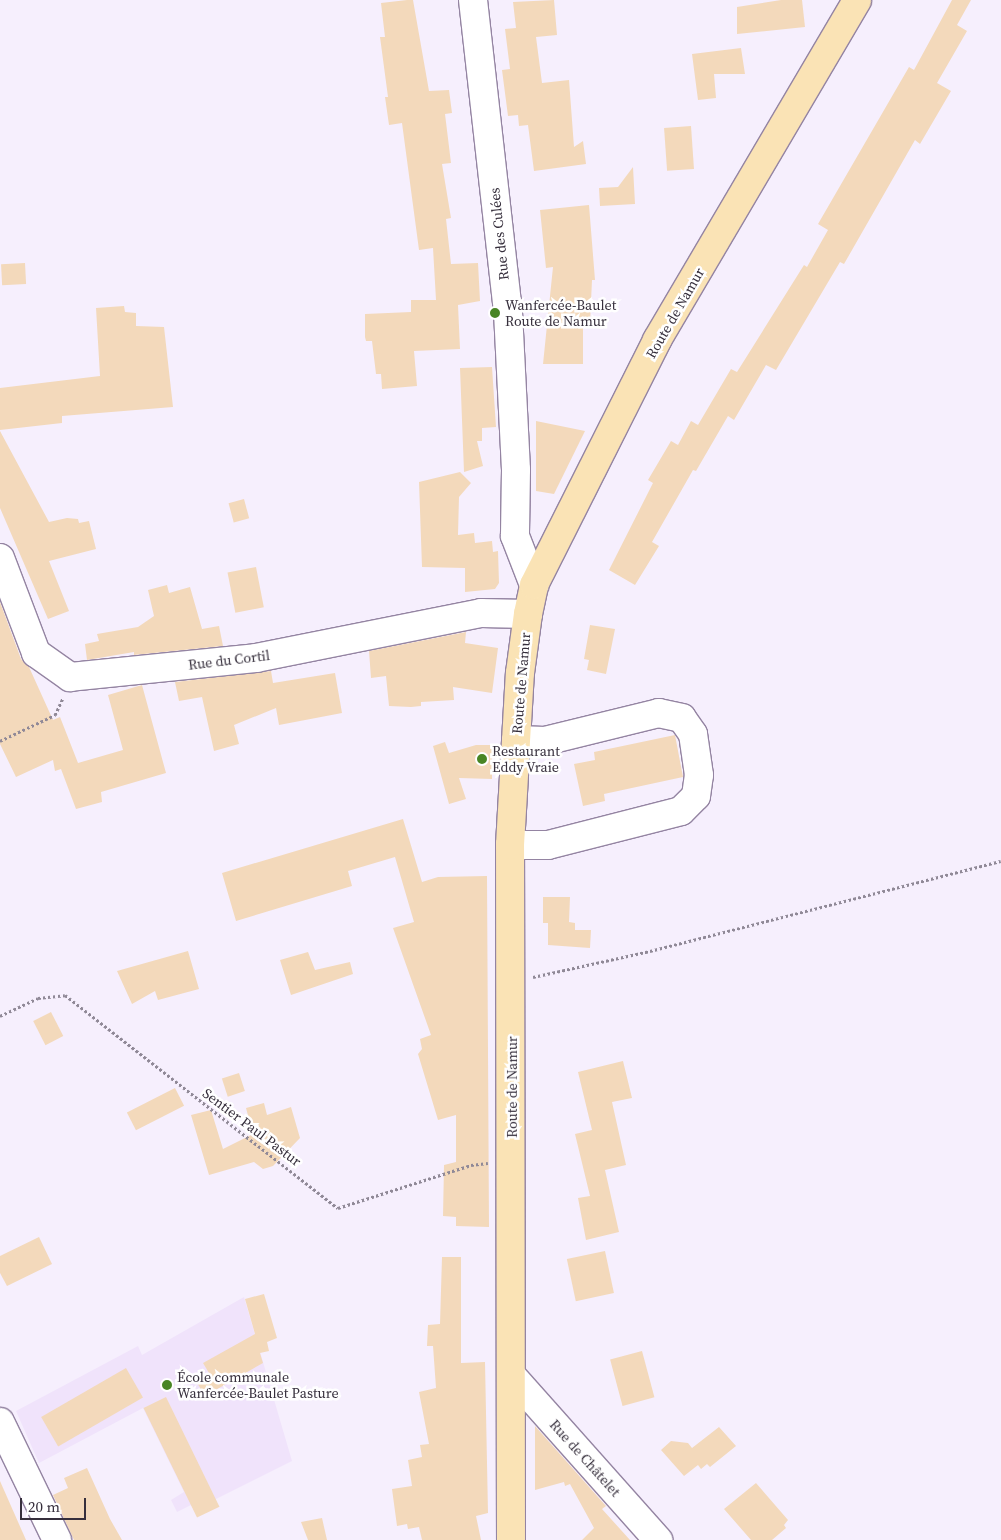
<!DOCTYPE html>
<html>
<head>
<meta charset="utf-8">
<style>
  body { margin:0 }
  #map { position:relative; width:1001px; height:1540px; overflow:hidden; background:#f6effd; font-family:"Source Serif 4",serif }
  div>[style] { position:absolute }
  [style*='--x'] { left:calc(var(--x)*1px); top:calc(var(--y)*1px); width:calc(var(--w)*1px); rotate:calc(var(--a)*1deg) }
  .built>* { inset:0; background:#f0e3fb }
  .building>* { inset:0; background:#f3d9bb; transform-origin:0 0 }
  .path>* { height:3px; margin-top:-1.5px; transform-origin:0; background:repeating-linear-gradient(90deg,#908997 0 2.5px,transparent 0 5px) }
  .roads { filter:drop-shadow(1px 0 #9484a2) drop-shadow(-1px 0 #9484a2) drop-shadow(0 1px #9484a2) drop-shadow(0 -1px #9484a2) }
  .minor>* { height:28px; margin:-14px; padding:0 14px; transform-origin:14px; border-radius:14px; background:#fff }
  .major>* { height:28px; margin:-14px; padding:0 14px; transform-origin:14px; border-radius:14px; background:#fae3b5 }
  .dots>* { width:14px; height:14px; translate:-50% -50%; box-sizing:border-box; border:2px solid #fff; border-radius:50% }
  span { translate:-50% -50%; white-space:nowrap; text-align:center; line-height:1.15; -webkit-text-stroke:5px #fff; paint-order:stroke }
  .street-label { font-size:14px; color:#362f3c }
  .poi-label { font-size:14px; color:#362f3c }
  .left { translate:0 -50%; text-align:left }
  .scale { position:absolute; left:20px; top:1498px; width:66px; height:22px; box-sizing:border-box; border:2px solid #362f3c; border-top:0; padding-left:6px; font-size:15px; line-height:18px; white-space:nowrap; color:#362f3c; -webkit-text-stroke:4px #fff; paint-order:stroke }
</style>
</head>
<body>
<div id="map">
  <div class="built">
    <div style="clip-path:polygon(244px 1297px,292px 1461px,194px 1510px,191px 1505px,177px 1512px,171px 1500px,184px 1492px,143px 1408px,39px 1463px,16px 1411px,138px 1346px,142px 1355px)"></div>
  </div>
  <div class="building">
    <div style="clip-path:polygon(407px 0,413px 0,429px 91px,449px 90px,452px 113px,445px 114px,451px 163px,442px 164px,451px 218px,446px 219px,451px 264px,478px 263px,480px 301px,458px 305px,460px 349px,414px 351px,417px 386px,382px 389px,381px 374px,376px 374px,372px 341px,366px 341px,365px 337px,365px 314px,411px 312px,411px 300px,436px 300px,433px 248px,419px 250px,402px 123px,389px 125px,385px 97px,388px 97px,380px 37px,385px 37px,381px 3px)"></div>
    <div style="clip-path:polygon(554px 0,557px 35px,536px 37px,542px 83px,569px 80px,574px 147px,583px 141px,586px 164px,534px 171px,528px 125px,519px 126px,518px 115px,508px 116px,502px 70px,510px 69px,505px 29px,516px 28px,513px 2px)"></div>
    <div style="clip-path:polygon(781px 0,802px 0,805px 27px,737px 34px,737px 7px)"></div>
    <div style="clip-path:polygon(952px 0,971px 0,957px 25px,967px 31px,937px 83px,951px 91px,920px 144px,915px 140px,844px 264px,840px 262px,776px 370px,766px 365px,734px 420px,728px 416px,696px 471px,693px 470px,652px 542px,659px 546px,635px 585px,609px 570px,653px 483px,648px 480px,671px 441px,678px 445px,691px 421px,698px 425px,731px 369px,737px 372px,804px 265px,807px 267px,828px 230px,818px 224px,909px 67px,914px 70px)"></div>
    <div style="clip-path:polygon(741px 48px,745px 74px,714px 74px,716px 98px,698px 100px,692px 54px)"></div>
    <div style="left:691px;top:126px;width:43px;height:27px;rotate:86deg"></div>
    <div style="clip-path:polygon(633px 167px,635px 204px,600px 206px,599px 188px,618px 187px)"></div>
    <div style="clip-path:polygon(589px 205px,595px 280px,592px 280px,590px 324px,583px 324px,583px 364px,543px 364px,553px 267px,546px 268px,540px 210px)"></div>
    <div style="left:25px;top:263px;width:21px;height:24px;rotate:87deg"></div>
    <div style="clip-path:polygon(124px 306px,125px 312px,136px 313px,136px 326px,164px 327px,173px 407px,62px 416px,62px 423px,0 430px,0 388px,100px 376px,96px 308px)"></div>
    <div style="clip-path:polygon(492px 367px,496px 427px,482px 428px,482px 441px,477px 441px,483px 466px,464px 472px,460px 368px)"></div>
    <div style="clip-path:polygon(536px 421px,585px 431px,554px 494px,536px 491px)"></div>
    <div style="clip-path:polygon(0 431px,49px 522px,67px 518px,78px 519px,79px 523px,89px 521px,96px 549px,49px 561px,69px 611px,48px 619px,0 508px)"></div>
    <div style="clip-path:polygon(460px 472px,471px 483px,459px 497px,458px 535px,474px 533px,475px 543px,492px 541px,493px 552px,498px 551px,499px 583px,495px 589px,465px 592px,465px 568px,422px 567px,419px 482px)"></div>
    <div style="left:244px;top:499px;width:20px;height:16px;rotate:75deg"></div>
    <div style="left:256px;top:567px;width:41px;height:29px;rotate:79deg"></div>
    <div style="clip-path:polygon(167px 585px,169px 593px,190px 587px,202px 629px,219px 626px,223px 646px,134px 655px,134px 652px,87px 660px,85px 644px,99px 641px,97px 634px,138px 627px,154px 616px,148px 590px)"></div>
    <div style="clip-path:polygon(0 602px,21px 659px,29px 667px,53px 720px,60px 717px,78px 763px,123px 750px,108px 695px,142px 685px,166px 773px,101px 792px,102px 802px,76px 809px,61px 769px,55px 771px,53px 760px,16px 777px,0 744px)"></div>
    <div style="clip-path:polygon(590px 625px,615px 629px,606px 674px,587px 670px,589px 660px,584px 659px)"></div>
    <div style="clip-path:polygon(466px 632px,465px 643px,498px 648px,492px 693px,453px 687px,454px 700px,421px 702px,421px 706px,411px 707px,389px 706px,386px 676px,371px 678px,369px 651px)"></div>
    <div style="clip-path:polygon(271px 671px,273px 683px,335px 673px,342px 713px,279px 725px,276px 708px,234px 725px,239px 744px,214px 751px,202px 697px,179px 701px,175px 682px)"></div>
    <div style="clip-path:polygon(675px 735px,683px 777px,604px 794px,605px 801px,583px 806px,574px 764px,595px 760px,594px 752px)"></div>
    <div style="clip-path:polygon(445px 742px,449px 753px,476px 745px,492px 745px,492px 779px,459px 778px,466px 799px,449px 804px,433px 746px)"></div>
    <div style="clip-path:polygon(403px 819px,422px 882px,438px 877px,487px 876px,489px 1227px,456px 1226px,456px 1217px,443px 1216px,444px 1165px,456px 1162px,456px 1115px,438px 1120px,418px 1054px,422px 1049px,420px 1039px,431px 1035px,393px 928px,414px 922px,395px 857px,348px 871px,352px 886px,236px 921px,222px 873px)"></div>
    <div style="clip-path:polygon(543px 897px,570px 897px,569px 922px,575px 923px,575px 930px,591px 930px,590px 948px,548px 945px,548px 923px,543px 923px)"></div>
    <div style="clip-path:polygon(188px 951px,199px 989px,158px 1000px,155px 991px,132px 1004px,117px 971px)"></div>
    <div style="clip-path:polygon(308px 952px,315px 970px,350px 962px,353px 974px,291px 995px,280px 960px)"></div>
    <div style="left:51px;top:1012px;width:27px;height:20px;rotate:63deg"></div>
    <div style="clip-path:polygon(623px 1061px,632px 1098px,612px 1102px,626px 1165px,605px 1170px,619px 1232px,586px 1240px,578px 1198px,590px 1196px,575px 1134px,592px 1130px,578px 1072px)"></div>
    <div style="left:239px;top:1073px;width:19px;height:18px;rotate:72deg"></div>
    <div style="left:175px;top:1088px;width:20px;height:54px;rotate:63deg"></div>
    <div style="clip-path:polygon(264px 1103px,267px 1115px,291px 1107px,300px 1138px,273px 1166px,263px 1169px,254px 1162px,209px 1175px,191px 1115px,211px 1110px,223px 1149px,253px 1134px,246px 1108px)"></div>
    <div style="clip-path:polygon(39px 1237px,52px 1264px,7px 1286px,0 1273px,0 1256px)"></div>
    <div style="left:605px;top:1251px;width:43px;height:39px;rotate:78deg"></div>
    <div style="clip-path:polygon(442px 1257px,461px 1257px,461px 1363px,485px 1362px,488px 1513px,476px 1516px,481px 1540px,422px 1540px,419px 1527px,408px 1529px,407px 1524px,397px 1526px,392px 1489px,412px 1486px,408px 1460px,422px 1457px,420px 1445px,429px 1444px,419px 1392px,436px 1388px,433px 1346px,427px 1346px,428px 1325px,440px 1324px)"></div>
    <div style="clip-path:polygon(264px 1294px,277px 1338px,267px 1342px,269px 1351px,260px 1353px,263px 1363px,205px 1396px,196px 1381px,209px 1373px,203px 1363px,255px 1334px,245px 1299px)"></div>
    <div style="left:642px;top:1351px;width:48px;height:33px;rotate:75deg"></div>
    <div style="left:126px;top:1368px;width:34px;height:98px;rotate:60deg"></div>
    <div style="left:166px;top:1397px;width:122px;height:25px;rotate:64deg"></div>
    <div style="clip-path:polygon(535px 1426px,606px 1506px,602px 1509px,630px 1540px,582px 1540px,594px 1528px,570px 1484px,565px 1486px,564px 1482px,535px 1490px)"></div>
    <div style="clip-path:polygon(719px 1427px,736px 1446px,710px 1467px,707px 1464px,701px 1469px,698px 1465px,684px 1476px,661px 1450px,671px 1441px,688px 1443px,692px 1448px)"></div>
    <div style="clip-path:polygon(87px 1468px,110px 1519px,122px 1540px,74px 1540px,53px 1495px,68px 1488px,64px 1478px)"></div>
    <div style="clip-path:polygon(0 1481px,26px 1540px,0 1540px)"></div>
    <div style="clip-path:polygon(756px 1483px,788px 1520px,784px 1525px,786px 1528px,772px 1540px,751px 1540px,724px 1509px)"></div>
    <div style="clip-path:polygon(322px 1518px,327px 1540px,308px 1540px,301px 1522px)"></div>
  </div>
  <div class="path">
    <div style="--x:0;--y:741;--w:61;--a:-25.3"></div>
    <div style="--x:55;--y:715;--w:19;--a:-65"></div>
    <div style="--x:533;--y:977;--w:120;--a:-12.5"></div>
    <div style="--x:650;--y:951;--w:362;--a:-14.4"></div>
    <div style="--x:0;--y:1016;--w:42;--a:-25.3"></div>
    <div style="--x:38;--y:998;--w:27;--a:-6"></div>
    <div style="--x:65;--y:995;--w:346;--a:38"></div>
    <div style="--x:338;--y:1208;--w:140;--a:-17.9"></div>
    <div style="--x:471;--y:1165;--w:17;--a:-7"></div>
  </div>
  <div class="roads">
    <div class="minor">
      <div style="--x:473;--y:0;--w:314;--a:83.6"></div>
      <div style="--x:508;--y:312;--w:158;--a:87.1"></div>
      <div style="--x:516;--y:470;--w:66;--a:90.9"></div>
      <div style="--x:515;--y:536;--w:53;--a:68.8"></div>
      <div style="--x:0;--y:558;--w:102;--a:69.2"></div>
      <div style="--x:36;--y:653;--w:42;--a:35.2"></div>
      <div style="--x:70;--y:677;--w:187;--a:-5.8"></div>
      <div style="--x:256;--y:658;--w:229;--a:-11.3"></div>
      <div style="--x:481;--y:613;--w:47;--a:1.2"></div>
      <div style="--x:510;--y:845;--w:38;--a:0"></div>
      <div style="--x:548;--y:845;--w:137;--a:-14.3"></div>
      <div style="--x:681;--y:811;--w:21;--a:-45"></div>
      <div style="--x:696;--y:796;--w:21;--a:-82"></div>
      <div style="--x:699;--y:775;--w:41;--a:-98.3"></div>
      <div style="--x:693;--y:734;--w:19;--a:-125"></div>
      <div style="--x:682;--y:718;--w:24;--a:-168"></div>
      <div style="--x:659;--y:713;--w:117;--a:166.2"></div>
      <div style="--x:545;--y:741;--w:29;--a:-178"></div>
      <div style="--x:512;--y:1376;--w:220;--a:48.3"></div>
      <div style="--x:0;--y:1422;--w:131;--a:64.2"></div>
    </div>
    <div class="major">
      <div style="--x:511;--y:1540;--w:695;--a:-90.08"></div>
      <div style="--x:510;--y:845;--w:172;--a:-86.7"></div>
      <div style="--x:520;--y:673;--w:60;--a:-82.3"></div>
      <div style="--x:528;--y:614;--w:30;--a:-78"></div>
      <div style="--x:534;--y:585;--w:274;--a:-63.3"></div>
      <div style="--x:657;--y:340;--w:394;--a:-59.5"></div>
    </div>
  </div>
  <div class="dots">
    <div style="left:495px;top:313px;background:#488524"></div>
    <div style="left:482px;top:759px;background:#488524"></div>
    <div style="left:167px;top:1385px;background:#488524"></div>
  </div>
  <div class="street-label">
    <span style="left:499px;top:234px;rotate:-96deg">Rue des Culées</span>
    <span style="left:675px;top:313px;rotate:-60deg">Route de Namur</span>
    <span style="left:229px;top:660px;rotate:-7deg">Rue du Cortil</span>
    <span style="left:521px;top:683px;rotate:-85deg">Route de Namur</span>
    <span style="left:512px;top:1087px;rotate:-90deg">Route de Namur</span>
    <span style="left:252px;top:1127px;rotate:37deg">Sentier Paul Pastur</span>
    <span style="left:585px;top:1458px;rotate:48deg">Rue de Châtelet</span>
  </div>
  <div class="poi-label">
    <span class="left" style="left:505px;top:313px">Wanfercée-Baulet<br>Route de Namur</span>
    <span class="left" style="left:492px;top:759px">Restaurant<br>Eddy Vraie</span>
    <span class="left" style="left:177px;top:1385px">École communale<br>Wanfercée-Baulet Pasture</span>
  </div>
  <div class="scale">20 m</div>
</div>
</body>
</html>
